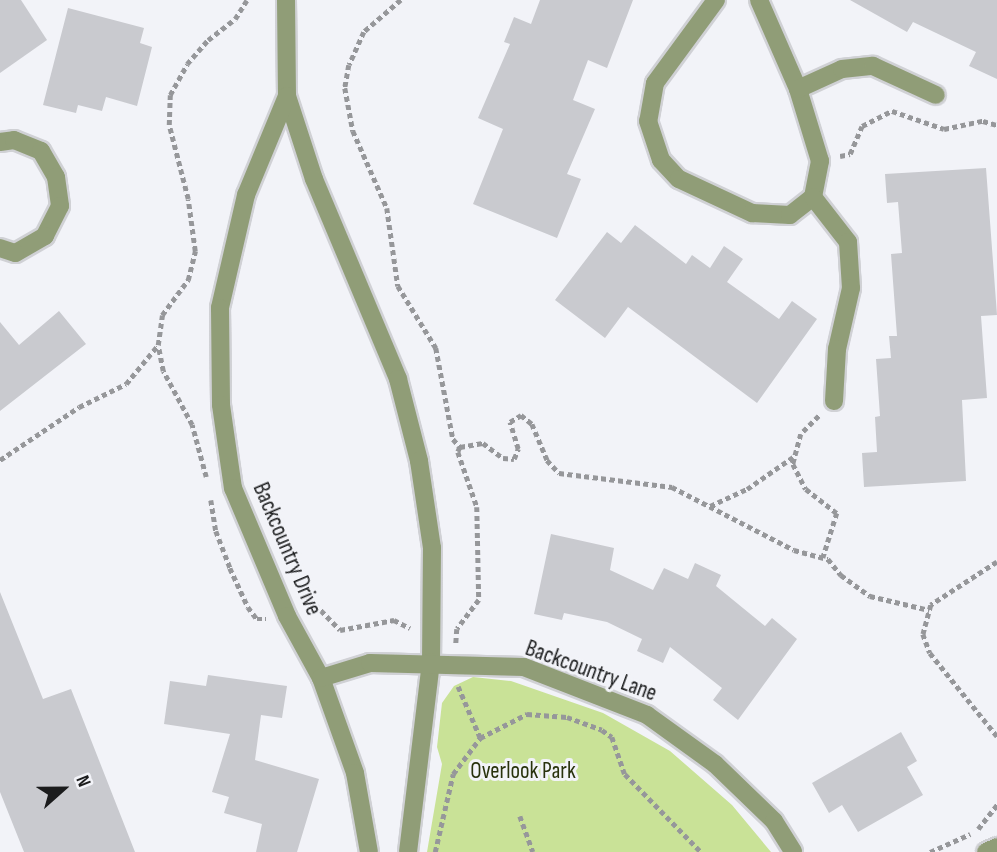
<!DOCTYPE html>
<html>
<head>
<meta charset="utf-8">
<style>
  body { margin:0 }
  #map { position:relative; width:997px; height:852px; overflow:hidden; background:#f2f3f8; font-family:"Sofia Sans Condensed",sans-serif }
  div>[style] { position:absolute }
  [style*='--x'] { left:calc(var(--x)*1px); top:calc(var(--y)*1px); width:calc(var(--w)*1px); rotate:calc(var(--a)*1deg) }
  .green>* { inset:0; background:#c9e297 }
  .building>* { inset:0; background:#c9cacf }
  .path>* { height:4.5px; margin-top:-2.25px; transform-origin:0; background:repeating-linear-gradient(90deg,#96979a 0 5px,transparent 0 8.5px) }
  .roads { filter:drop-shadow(2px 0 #d0d1d5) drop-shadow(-2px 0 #d0d1d5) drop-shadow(0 2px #d0d1d5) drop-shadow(0 -2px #d0d1d5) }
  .minor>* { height:18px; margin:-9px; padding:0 9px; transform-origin:9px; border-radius:9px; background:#909d77 }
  span { translate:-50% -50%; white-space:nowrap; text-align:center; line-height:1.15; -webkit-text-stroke:6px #f2f3f8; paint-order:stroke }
  .street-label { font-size:23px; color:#1b1c1d }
  .park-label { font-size:23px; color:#28320c }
  .north { position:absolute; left:28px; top:754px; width:70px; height:70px; -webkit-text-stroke:5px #f2f3f8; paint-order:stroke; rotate:69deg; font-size:19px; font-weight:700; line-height:28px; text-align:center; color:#1b1c1d }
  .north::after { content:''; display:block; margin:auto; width:24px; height:32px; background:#1b1c1d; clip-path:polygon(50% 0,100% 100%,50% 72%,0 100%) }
</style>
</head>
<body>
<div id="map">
  <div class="green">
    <div style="clip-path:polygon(473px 677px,511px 681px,603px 713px,670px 751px,732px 805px,771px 852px,427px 852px,442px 764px,437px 747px,442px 703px,454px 686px)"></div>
  </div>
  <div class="building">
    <div style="clip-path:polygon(0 0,21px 0,47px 40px,0 73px)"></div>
    <div style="clip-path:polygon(540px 0,633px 0,607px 68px,588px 60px,573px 100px,595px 109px,567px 174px,581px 179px,557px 238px,473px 204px,503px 129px,478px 118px,510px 44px,504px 42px,514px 17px,531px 24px)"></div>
    <div style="clip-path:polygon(850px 0,997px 0,997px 79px,969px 66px,976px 52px,913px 22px,907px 32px)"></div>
    <div style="clip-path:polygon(68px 8px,144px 28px,140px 43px,152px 47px,137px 106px,106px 97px,102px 111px,78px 105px,76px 113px,43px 105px)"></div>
    <div style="clip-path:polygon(986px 168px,997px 315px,981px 316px,987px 398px,962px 400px,966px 481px,864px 487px,862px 453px,877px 452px,875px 417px,880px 416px,876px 359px,891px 358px,889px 336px,897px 336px,891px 254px,902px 253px,898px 202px,887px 203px,885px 174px)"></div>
    <div style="clip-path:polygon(635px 225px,686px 264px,692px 255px,710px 268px,724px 246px,743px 259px,727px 282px,779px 319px,792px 301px,817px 319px,757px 403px,628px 307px,605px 338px,555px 300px,607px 232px,621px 243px)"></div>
    <div style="clip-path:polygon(59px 311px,86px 344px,0 411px,0 322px,19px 345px)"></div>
    <div style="clip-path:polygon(551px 534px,614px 548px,610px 570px,653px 590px,664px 568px,688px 579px,695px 563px,721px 575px,716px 586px,765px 626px,772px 618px,797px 639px,738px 720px,713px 700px,722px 688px,670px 647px,663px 663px,637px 651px,642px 639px,607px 622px,564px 613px,562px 620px,534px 614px)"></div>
    <div style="clip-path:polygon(0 592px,43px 699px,71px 689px,135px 852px,24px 852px,0 792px)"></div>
    <div style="clip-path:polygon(208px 675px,287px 686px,282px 718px,261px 715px,255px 760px,319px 779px,297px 852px,256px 852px,262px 824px,224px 813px,229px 797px,212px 792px,230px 734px,164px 724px,170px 681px,206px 686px)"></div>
    <div style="clip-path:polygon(901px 732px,917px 761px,907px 767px,923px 795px,858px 832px,842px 805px,829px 813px,812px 783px)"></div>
  </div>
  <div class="path">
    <div style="--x:401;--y:0;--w:49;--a:139.1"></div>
    <div style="--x:364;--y:32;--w:36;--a:114"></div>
    <div style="--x:349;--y:65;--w:23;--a:100"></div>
    <div style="--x:345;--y:88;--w:44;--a:79.5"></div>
    <div style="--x:353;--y:131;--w:84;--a:66.2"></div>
    <div style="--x:387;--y:208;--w:79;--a:82"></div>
    <div style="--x:398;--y:286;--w:73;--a:58.5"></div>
    <div style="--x:436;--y:348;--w:93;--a:79.4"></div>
    <div style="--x:453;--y:439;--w:11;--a:49"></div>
    <div style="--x:460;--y:447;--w:5;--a:112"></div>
    <div style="--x:458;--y:452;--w:58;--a:70.9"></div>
    <div style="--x:477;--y:507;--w:93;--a:88.8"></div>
    <div style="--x:479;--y:600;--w:36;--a:127"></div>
    <div style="--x:457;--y:629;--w:15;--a:94"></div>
    <div style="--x:840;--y:156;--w:10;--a:-11"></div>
    <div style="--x:850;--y:154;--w:30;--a:-67"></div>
    <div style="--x:862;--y:126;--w:34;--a:-27"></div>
    <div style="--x:892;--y:111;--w:55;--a:19.1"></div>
    <div style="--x:944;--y:129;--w:40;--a:-12"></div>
    <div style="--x:983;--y:121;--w:15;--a:16"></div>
    <div style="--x:819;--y:416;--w:25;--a:135"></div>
    <div style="--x:801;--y:434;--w:31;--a:105"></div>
    <div style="--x:793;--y:464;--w:28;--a:63"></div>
    <div style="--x:806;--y:489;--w:39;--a:38"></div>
    <div style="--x:837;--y:513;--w:47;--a:107.3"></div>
    <div style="--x:460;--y:447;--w:23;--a:-10"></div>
    <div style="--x:483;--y:443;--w:25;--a:37"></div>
    <div style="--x:503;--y:458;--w:11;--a:5"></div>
    <div style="--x:514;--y:459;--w:11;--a:-68"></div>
    <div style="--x:518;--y:449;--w:28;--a:-107"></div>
    <div style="--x:510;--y:422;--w:13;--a:-32"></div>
    <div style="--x:521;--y:415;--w:14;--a:39"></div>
    <div style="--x:532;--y:424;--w:39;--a:67"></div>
    <div style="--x:547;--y:460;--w:18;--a:47"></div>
    <div style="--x:559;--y:473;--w:114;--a:7.1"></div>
    <div style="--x:672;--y:487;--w:137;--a:27.3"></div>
    <div style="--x:794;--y:550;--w:35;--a:15"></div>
    <div style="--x:828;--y:559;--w:21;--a:51"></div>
    <div style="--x:841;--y:575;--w:36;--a:36"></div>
    <div style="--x:870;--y:596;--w:61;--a:13.3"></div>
    <div style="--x:0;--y:460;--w:95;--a:-33.9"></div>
    <div style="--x:79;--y:407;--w:52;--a:-26.1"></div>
    <div style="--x:126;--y:384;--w:50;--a:-50.6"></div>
    <div style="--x:206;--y:477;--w:54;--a:-105.1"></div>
    <div style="--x:192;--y:425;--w:61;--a:-118.2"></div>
    <div style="--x:163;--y:371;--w:26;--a:-101"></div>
    <div style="--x:158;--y:345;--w:30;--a:-82"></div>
    <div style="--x:162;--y:315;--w:44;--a:-53.4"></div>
    <div style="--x:188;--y:280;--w:30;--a:-76"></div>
    <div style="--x:195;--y:251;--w:52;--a:-97.7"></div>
    <div style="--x:188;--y:199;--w:76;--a:-104.4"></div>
    <div style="--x:169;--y:125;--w:30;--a:-88"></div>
    <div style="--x:170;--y:95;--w:35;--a:-61"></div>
    <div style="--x:187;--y:64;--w:32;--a:-49"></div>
    <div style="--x:208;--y:40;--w:34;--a:-38"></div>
    <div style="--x:235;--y:19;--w:22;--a:-58"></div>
    <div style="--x:211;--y:500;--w:31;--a:81"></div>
    <div style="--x:216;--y:531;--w:40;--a:69"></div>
    <div style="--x:230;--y:568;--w:43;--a:65.2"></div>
    <div style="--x:248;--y:607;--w:15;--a:53"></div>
    <div style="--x:257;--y:619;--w:9;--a:0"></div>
    <div style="--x:710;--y:506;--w:41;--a:-24.7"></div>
    <div style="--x:747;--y:489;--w:56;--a:-34.8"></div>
    <div style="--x:997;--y:562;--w:79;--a:146.9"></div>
    <div style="--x:931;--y:605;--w:30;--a:105"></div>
    <div style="--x:923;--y:634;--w:20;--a:70"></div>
    <div style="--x:930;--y:653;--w:107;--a:51.1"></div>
    <div style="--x:304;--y:602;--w:11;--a:10"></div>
    <div style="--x:315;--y:604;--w:36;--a:46"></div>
    <div style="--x:340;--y:630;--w:55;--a:-10.5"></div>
    <div style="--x:394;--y:620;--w:18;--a:27"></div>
    <div style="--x:480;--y:738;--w:53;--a:-27.1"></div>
    <div style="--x:527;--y:714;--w:40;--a:4.3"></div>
    <div style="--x:567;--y:717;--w:37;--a:20"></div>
    <div style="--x:602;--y:730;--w:12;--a:35"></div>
    <div style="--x:612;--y:737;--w:39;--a:71"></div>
    <div style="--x:625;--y:774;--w:109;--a:45.7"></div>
    <div style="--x:520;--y:816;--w:38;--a:70"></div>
    <div style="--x:978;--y:829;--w:31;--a:-52"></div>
    <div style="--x:435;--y:852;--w:80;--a:-77"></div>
    <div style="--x:453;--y:774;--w:45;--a:-53.1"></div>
    <div style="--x:480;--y:738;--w:56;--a:-113.3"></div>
    <div style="--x:930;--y:852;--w:44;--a:-24.2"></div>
  </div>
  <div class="roads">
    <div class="minor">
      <div style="--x:286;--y:0;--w:96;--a:89.4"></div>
      <div style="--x:287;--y:96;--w:87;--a:72"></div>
      <div style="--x:314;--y:179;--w:217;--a:67.2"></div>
      <div style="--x:398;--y:379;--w:85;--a:75.6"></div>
      <div style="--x:419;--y:461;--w:88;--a:81.5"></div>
      <div style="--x:432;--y:548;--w:114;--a:90.5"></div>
      <div style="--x:431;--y:662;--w:191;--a:96.9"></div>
      <div style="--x:716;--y:0;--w:103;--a:126.3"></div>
      <div style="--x:655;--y:83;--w:39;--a:100"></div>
      <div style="--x:648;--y:121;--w:41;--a:71.6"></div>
      <div style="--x:661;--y:160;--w:26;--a:47"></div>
      <div style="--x:679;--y:179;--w:81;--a:25"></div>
      <div style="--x:752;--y:213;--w:38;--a:3"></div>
      <div style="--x:790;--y:215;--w:29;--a:-38"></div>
      <div style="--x:813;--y:197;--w:37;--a:-79"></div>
      <div style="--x:820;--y:161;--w:75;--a:-107"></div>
      <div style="--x:798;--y:89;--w:97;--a:-113.7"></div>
      <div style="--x:798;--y:89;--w:48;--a:-24.4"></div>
      <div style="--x:842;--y:69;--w:31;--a:-6"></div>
      <div style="--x:873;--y:66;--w:69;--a:24.7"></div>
      <div style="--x:287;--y:96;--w:107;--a:112.5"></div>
      <div style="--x:246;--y:195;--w:116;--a:103"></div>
      <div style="--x:220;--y:308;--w:97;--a:89.4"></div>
      <div style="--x:221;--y:405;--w:84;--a:81.8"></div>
      <div style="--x:233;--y:488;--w:139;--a:67.1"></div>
      <div style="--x:287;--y:616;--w:71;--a:61.3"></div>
      <div style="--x:321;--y:678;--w:101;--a:70.3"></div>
      <div style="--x:355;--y:773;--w:80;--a:80"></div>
      <div style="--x:0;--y:142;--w:14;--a:-8"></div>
      <div style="--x:14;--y:140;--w:29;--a:22"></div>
      <div style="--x:41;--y:151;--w:30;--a:60"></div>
      <div style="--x:56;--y:177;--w:29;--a:82"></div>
      <div style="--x:60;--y:206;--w:34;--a:117"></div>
      <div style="--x:45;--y:236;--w:34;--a:150"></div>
      <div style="--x:15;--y:253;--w:16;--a:-162"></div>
      <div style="--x:813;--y:197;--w:57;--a:52.1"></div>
      <div style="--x:848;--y:242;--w:46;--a:86.3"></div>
      <div style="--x:851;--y:288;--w:63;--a:102.9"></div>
      <div style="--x:837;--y:349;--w:52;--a:93.3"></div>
      <div style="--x:321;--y:678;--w:51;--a:-17"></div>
      <div style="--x:370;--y:663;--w:154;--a:1.5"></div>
      <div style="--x:524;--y:667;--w:132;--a:21.3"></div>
      <div style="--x:647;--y:715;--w:84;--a:35.8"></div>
      <div style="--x:715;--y:764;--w:82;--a:44"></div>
      <div style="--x:774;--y:821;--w:36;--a:58"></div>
      <div style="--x:986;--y:852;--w:12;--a:-24"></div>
    </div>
  </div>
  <div class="street-label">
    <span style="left:287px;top:549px;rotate:67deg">Backcountry Drive</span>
    <span style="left:591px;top:671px;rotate:20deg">Backcountry Lane</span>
  </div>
  <div class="park-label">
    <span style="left:523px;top:771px">Overlook Park</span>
  </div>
  <div class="north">N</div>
</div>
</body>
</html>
